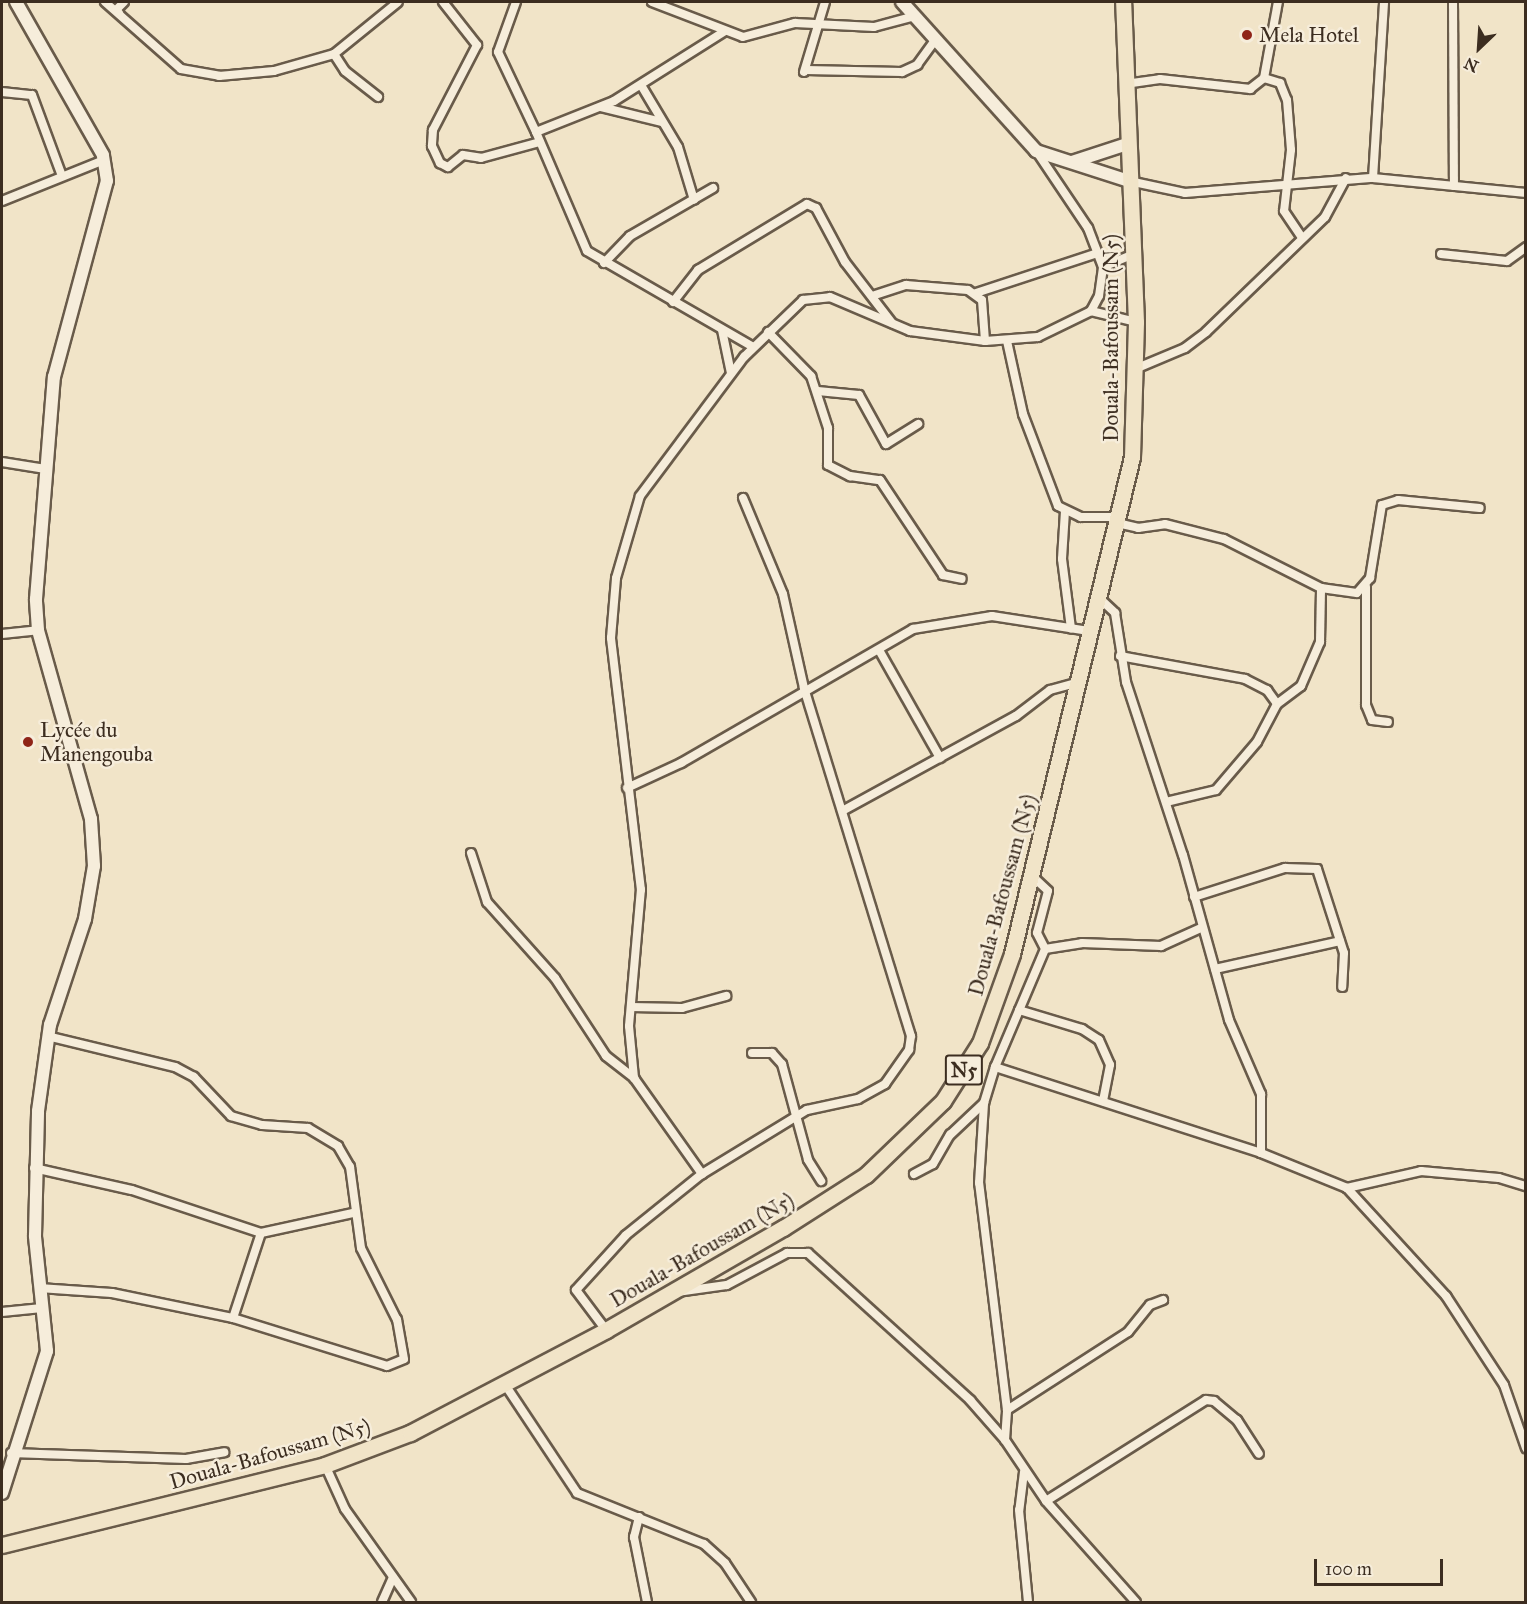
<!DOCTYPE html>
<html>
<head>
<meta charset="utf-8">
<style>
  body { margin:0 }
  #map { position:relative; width:1527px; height:1604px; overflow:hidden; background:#f1e4c8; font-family:"IM FELL Great Primer",serif }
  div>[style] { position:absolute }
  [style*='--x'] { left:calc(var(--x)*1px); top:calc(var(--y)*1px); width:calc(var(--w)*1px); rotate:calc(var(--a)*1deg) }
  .roads { filter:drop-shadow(2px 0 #695b4a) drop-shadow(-2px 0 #695b4a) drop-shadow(0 2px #695b4a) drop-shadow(0 -2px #695b4a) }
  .street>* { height:8px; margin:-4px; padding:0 4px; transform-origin:4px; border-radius:4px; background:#f6eddb }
  .secondary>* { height:12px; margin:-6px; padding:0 6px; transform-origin:6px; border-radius:6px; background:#f6eddb }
  .highway>* { height:15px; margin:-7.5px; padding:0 7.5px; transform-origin:7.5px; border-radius:7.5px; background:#f1e4c8 }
  .dots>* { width:16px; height:16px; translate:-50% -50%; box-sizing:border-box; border:3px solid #f6eddb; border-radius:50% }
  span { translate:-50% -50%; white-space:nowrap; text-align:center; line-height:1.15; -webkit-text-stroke:5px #f6eddb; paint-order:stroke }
  .shield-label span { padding:2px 4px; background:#f6eddb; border:2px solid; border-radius:4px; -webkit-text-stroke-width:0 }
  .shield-label { font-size:20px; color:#3c2d20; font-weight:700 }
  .poi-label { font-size:21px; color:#3c2d20 }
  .left { translate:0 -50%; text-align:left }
  .street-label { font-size:21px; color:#3c2d20 }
  .frame { position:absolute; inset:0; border:3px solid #3c2d20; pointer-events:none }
  .north { position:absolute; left:1449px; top:18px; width:60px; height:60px; -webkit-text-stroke:4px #f6eddb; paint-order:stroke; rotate:205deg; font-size:16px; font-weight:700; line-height:24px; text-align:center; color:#3c2d20 }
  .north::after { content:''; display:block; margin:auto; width:21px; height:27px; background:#3c2d20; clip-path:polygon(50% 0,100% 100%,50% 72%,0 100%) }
  .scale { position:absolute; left:1314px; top:1559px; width:129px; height:27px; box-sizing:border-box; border:3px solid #3c2d20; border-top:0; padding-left:8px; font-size:18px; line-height:21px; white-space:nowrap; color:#3c2d20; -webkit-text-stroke:4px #f6eddb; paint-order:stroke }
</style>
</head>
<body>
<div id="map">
  <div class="roads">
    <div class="street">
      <div style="--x:105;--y:2;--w:101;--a:41.4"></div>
      <div style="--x:181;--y:69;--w:39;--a:10"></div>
      <div style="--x:219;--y:76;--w:55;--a:-5.2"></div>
      <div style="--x:274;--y:71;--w:62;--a:-15.8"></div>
      <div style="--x:334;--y:54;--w:82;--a:-39.1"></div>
      <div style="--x:443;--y:2;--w:55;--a:51.7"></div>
      <div style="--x:477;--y:45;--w:96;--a:117.4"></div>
      <div style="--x:433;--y:130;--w:16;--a:94"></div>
      <div style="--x:432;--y:146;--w:19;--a:65"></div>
      <div style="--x:440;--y:163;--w:9;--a:27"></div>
      <div style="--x:448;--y:167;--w:19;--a:-39"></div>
      <div style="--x:463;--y:155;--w:18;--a:9"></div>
      <div style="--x:481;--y:158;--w:61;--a:-15.2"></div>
      <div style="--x:516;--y:2;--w:53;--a:109.8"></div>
      <div style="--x:498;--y:52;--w:89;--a:64.6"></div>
      <div style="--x:536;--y:132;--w:84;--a:-21.7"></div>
      <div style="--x:614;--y:101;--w:131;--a:-32.2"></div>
      <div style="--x:652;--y:2;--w:97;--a:21"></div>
      <div style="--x:743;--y:37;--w:54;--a:-15.1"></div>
      <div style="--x:795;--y:23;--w:79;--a:2.9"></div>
      <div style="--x:874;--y:27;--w:42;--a:-15"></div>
      <div style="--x:1453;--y:2;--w:184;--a:89.7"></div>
      <div style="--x:119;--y:13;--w:4;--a:-135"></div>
      <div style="--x:116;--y:10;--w:11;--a:-45"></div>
      <div style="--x:334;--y:54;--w:20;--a:57"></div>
      <div style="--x:345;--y:71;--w:42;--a:38.2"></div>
      <div style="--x:806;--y:70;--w:96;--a:1.2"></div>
      <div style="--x:902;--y:72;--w:17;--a:-25"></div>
      <div style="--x:917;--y:65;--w:32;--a:-54"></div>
      <div style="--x:804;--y:72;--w:73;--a:-73.3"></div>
      <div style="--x:1264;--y:78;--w:17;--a:17"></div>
      <div style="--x:1280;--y:83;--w:18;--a:68"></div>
      <div style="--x:1287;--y:100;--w:50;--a:85.4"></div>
      <div style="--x:1291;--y:150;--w:61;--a:96.5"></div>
      <div style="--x:1284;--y:211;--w:32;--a:56"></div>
      <div style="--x:1125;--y:84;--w:35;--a:-8"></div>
      <div style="--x:1160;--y:79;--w:91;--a:6.3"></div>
      <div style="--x:1250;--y:89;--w:18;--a:-38"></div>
      <div style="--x:1264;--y:78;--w:77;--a:-79.6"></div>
      <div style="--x:641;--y:85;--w:72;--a:59.2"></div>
      <div style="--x:678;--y:147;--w:55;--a:73.2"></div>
      <div style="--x:2;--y:92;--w:30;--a:6"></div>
      <div style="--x:32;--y:95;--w:86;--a:69.7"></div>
      <div style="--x:601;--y:107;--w:63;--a:13.8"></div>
      <div style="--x:536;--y:132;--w:129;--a:66.8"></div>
      <div style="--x:587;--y:251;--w:192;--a:30"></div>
      <div style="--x:1373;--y:178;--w:176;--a:-86.4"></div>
      <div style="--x:1129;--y:181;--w:57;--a:12.1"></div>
      <div style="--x:1185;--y:193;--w:189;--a:-4.6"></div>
      <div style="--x:1373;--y:178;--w:154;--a:5.6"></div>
      <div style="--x:2;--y:201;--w:110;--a:-21.9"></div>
      <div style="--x:1441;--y:254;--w:66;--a:6.1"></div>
      <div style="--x:1507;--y:261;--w:24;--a:-36"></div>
      <div style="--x:604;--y:263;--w:37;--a:-46"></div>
      <div style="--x:630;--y:236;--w:96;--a:-30"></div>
      <div style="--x:1103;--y:267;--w:33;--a:-23"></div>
      <div style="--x:976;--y:293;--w:128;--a:-18.2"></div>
      <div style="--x:875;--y:295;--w:33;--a:-18"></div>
      <div style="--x:906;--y:285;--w:62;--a:4.6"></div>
      <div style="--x:968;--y:290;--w:17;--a:36"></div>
      <div style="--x:982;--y:300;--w:41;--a:85.8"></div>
      <div style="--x:673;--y:302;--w:41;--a:-52"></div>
      <div style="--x:698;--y:270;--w:127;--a:-31.2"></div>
      <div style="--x:807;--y:204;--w:10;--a:24"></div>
      <div style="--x:816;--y:208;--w:61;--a:61.8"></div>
      <div style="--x:845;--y:262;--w:77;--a:52.4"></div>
      <div style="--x:1091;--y:311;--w:46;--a:13.7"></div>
      <div style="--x:722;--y:330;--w:44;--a:78.2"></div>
      <div style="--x:768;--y:332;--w:62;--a:45.7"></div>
      <div style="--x:811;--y:376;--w:55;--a:71.9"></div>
      <div style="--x:828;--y:428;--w:37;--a:90"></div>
      <div style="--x:828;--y:465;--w:25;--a:27"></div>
      <div style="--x:850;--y:476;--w:30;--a:8"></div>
      <div style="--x:880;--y:480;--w:114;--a:56.4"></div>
      <div style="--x:943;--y:575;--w:19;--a:12"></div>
      <div style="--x:1007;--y:341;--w:75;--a:77.6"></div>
      <div style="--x:1023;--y:414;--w:98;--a:69.2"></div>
      <div style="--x:1058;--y:506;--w:25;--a:26"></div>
      <div style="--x:1081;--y:517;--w:38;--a:0"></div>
      <div style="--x:1135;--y:369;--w:54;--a:-22.8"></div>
      <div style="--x:1185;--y:348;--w:26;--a:-37"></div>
      <div style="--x:1206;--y:332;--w:165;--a:-44"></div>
      <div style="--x:1325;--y:217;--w:44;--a:-61.7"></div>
      <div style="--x:818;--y:391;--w:41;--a:5.6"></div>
      <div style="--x:859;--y:395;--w:56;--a:61.1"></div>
      <div style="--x:886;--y:444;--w:38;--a:-32"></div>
      <div style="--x:2;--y:462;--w:44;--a:9.2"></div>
      <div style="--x:1065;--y:511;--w:48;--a:93.6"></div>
      <div style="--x:1062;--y:559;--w:70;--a:82.6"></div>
      <div style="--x:1117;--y:523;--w:22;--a:13"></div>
      <div style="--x:1138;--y:528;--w:27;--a:-8"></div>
      <div style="--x:1165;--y:524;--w:61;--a:14.3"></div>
      <div style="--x:1224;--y:539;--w:109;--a:26.8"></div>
      <div style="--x:1321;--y:588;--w:36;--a:8"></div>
      <div style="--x:1357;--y:593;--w:20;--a:-49"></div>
      <div style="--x:1370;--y:578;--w:74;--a:-80.7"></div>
      <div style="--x:1382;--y:505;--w:17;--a:-17"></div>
      <div style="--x:1398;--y:500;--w:82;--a:5.6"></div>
      <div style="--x:1366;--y:587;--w:118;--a:90"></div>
      <div style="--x:1366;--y:705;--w:16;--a:68"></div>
      <div style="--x:1372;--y:720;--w:16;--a:7"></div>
      <div style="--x:1097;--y:596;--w:25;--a:43"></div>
      <div style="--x:1115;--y:613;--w:70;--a:80.9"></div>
      <div style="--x:1126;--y:682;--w:182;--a:71.8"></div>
      <div style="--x:1183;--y:855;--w:171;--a:74.4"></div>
      <div style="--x:1229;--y:1020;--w:81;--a:66.6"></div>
      <div style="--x:1261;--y:1094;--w:59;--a:90"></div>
      <div style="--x:1261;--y:1153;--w:93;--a:22.1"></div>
      <div style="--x:1347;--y:1188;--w:147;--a:47.5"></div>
      <div style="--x:1446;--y:1296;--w:106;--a:56.9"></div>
      <div style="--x:1504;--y:1385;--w:67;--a:70.8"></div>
      <div style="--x:2;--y:634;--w:36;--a:-6"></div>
      <div style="--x:879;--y:650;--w:124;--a:60.5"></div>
      <div style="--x:1120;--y:656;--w:127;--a:10.4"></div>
      <div style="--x:1245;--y:679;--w:25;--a:27"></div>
      <div style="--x:1267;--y:690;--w:17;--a:54"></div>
      <div style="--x:627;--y:788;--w:60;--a:-24.8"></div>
      <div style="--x:681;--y:763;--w:268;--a:-30"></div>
      <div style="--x:913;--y:629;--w:80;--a:-9.3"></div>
      <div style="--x:992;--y:616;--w:98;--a:8.8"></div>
      <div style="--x:1166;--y:802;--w:51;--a:-13.5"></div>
      <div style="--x:1216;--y:790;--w:63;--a:-49.5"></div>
      <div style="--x:1257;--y:742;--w:43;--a:-62.2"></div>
      <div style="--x:1277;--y:704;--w:30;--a:-37"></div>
      <div style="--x:1301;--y:686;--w:48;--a:-66.6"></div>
      <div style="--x:1320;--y:642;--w:54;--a:-88.9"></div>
      <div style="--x:844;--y:810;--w:196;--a:-28.7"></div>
      <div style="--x:1016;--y:716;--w:43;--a:-37.4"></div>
      <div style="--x:1050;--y:690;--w:30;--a:-15"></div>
      <div style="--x:471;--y:853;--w:52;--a:71.9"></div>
      <div style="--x:487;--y:902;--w:102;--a:48.2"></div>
      <div style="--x:555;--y:978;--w:93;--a:56.8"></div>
      <div style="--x:606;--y:1056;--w:36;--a:38"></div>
      <div style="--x:634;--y:1078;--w:118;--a:54.7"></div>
      <div style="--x:1031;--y:875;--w:23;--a:43"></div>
      <div style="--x:1048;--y:891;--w:43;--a:104.7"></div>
      <div style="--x:1037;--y:933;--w:18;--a:63"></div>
      <div style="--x:1194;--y:897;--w:96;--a:-17.7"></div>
      <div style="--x:1285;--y:868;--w:32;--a:2"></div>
      <div style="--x:1317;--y:869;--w:88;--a:72.2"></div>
      <div style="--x:1344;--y:953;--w:34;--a:93"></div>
      <div style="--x:1215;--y:969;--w:128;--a:-12.6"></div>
      <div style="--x:631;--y:1007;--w:51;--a:1.1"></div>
      <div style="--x:682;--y:1008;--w:46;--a:-15.3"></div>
      <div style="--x:1019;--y:1010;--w:66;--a:16.8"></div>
      <div style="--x:1082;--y:1029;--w:20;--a:33"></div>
      <div style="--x:1099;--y:1040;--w:27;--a:66"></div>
      <div style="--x:1110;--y:1065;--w:37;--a:101"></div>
      <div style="--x:752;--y:1053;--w:20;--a:0"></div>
      <div style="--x:772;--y:1053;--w:15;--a:48"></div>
      <div style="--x:782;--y:1064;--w:99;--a:74.8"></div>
      <div style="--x:808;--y:1160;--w:25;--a:58"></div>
      <div style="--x:995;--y:1067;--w:280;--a:17.9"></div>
      <div style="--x:634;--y:1078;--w:52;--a:-95.5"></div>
      <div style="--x:629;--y:1026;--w:137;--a:-85"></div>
      <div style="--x:641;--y:890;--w:254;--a:-96.8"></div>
      <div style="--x:611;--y:638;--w:60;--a:-85.2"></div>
      <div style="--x:616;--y:578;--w:85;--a:-73.7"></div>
      <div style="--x:640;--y:496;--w:174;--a:-53.2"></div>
      <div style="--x:744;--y:357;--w:82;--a:-44"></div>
      <div style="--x:803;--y:300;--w:27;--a:-6"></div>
      <div style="--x:830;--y:297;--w:87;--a:23"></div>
      <div style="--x:910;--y:331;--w:76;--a:7.6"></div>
      <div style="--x:985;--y:341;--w:53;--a:-4.3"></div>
      <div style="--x:1038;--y:337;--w:59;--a:-26.1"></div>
      <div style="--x:1091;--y:311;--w:17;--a:-62"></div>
      <div style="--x:1099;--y:296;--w:29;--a:-82"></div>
      <div style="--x:1103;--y:267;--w:42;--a:-111"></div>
      <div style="--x:1088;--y:228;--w:92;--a:-123.9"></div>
      <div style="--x:34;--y:1168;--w:100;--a:12.7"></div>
      <div style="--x:132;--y:1190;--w:136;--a:18.4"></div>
      <div style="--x:261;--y:1233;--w:94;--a:-12.3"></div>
      <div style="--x:914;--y:1174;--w:21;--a:-28"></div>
      <div style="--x:933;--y:1164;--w:34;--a:-60"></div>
      <div style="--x:950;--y:1135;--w:47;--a:-43.3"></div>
      <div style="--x:1347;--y:1188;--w:76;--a:-12.9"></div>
      <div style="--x:1421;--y:1171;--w:78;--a:5.1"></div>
      <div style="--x:1499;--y:1178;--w:28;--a:17"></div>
      <div style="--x:39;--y:1288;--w:73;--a:3.9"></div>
      <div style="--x:112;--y:1293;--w:124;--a:11.7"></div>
      <div style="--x:233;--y:1318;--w:161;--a:17.3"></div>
      <div style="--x:387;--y:1366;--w:18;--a:-22"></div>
      <div style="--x:404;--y:1359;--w:40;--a:-100"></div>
      <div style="--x:397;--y:1320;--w:80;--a:-116.6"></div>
      <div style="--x:361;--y:1248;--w:82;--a:-97.7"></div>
      <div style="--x:350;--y:1167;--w:24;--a:-120"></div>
      <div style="--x:338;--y:1146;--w:35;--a:-149"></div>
      <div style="--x:308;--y:1128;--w:46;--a:-176.3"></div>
      <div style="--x:262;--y:1125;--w:32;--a:-164"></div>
      <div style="--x:231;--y:1116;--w:54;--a:-133.5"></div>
      <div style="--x:194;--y:1077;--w:21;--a:-152"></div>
      <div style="--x:175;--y:1067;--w:128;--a:-166.4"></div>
      <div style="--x:677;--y:1292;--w:50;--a:-8"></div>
      <div style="--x:727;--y:1285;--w:68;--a:-28.1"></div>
      <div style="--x:787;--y:1253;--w:21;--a:0"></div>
      <div style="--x:808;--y:1253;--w:219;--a:42.2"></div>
      <div style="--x:970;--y:1400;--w:53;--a:48.8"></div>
      <div style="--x:1005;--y:1440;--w:73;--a:56.1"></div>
      <div style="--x:1046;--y:1501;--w:135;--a:48.3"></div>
      <div style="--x:2;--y:1312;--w:40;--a:-5.7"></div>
      <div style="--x:233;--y:1318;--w:89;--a:-71.8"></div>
      <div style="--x:606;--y:1330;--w:50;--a:-126.9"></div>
      <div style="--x:576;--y:1290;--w:74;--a:-47.7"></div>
      <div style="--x:626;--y:1235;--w:97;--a:-38.8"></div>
      <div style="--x:702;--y:1174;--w:123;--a:-31.4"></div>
      <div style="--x:807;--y:1110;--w:52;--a:-12.2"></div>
      <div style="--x:858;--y:1099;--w:31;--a:-29"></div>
      <div style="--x:885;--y:1084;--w:42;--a:-54.8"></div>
      <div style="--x:909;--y:1050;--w:14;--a:-82"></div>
      <div style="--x:911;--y:1036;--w:364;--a:-107.1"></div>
      <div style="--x:804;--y:688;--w:96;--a:-102.6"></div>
      <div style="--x:783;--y:594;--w:104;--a:-112.6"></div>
      <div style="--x:504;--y:1383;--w:132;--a:56.4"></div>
      <div style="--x:577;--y:1493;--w:137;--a:21.9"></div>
      <div style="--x:704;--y:1544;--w:28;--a:42"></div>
      <div style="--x:725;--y:1563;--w:47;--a:56.3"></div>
      <div style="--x:1007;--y:1410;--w:144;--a:-32.8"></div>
      <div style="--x:1128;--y:1332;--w:35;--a:-51"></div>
      <div style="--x:1150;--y:1305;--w:14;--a:-21"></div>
      <div style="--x:1005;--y:1440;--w:30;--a:-86"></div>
      <div style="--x:1007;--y:1410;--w:229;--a:-97"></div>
      <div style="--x:979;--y:1183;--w:80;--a:-86.4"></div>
      <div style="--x:984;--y:1103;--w:38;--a:-73"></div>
      <div style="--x:995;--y:1067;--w:128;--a:-67"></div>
      <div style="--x:1045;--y:949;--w:37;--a:-9"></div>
      <div style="--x:1082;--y:943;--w:79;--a:2.2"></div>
      <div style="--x:1161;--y:946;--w:44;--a:-24.2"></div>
      <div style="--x:11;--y:1453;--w:175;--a:2"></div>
      <div style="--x:186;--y:1459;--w:39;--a:-10"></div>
      <div style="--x:325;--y:1465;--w:48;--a:65.6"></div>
      <div style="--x:345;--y:1509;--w:114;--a:54.6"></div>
      <div style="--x:1024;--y:1472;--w:38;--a:97"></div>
      <div style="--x:1019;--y:1510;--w:92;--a:84.4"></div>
      <div style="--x:1046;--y:1501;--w:189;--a:-32.3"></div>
      <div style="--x:1206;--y:1400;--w:8;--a:7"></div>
      <div style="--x:1214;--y:1401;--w:30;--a:40"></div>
      <div style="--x:1237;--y:1420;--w:40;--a:57.1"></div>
      <div style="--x:639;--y:1517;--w:21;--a:104"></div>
      <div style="--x:634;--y:1537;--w:66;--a:78.7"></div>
      <div style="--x:382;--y:1602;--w:27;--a:-66"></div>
    </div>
    <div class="secondary">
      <div style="--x:902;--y:2;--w:200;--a:48"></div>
      <div style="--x:1036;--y:151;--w:98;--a:17.9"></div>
      <div style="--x:1072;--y:162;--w:58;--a:-18.1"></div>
      <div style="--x:2;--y:1493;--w:149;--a:-72.4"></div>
      <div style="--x:47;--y:1351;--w:116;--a:-96"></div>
      <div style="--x:35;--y:1236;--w:125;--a:-88.6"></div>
      <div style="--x:38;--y:1111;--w:87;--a:-82.1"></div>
      <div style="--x:50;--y:1025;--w:112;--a:-71.7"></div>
      <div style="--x:85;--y:919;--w:54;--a:-80.4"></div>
      <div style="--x:94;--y:866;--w:47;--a:-93.7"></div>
      <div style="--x:91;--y:819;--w:196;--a:-105.7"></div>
      <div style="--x:38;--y:630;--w:31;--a:-94"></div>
      <div style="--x:36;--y:599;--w:223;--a:-85.4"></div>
      <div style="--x:54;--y:377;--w:203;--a:-74.9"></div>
      <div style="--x:107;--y:181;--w:26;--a:-99"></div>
      <div style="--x:103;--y:155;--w:176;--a:-119.6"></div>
    </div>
    <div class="highway">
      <div style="--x:2;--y:1545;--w:333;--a:-13.9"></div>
      <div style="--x:325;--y:1465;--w:91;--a:-20.6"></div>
      <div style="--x:410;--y:1433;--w:221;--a:-27.7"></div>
      <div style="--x:606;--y:1330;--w:204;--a:-30"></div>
      <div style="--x:783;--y:1228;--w:98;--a:-32.6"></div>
      <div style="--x:866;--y:1175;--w:107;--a:-43.9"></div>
      <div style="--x:943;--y:1101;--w:69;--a:-57.5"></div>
      <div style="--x:980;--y:1043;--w:95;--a:-70.2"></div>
      <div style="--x:1012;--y:954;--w:511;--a:-76.43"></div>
      <div style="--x:1132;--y:457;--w:135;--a:-88.3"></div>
      <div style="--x:1136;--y:322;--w:320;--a:-92.3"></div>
    </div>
  </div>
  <div class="dots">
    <div style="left:1247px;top:35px;background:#8f2418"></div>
    <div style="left:28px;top:742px;background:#8f2418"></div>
  </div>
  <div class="shield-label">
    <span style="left:964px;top:1070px">N5</span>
  </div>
  <div class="poi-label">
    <span class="left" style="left:1259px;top:35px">Mela Hotel</span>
    <span class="left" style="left:40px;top:742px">Lycée du<br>Manengouba</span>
  </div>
  <div class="street-label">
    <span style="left:1111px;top:338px;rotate:-90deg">Douala-Bafoussam (N5)</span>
    <span style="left:1002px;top:895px;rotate:-75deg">Douala-Bafoussam (N5)</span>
    <span style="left:702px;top:1250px;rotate:-30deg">Douala-Bafoussam (N5)</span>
    <span style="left:270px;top:1454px;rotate:-16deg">Douala-Bafoussam (N5)</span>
  </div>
  <div class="frame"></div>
  <div class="north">N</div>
  <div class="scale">100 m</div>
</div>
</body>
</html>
